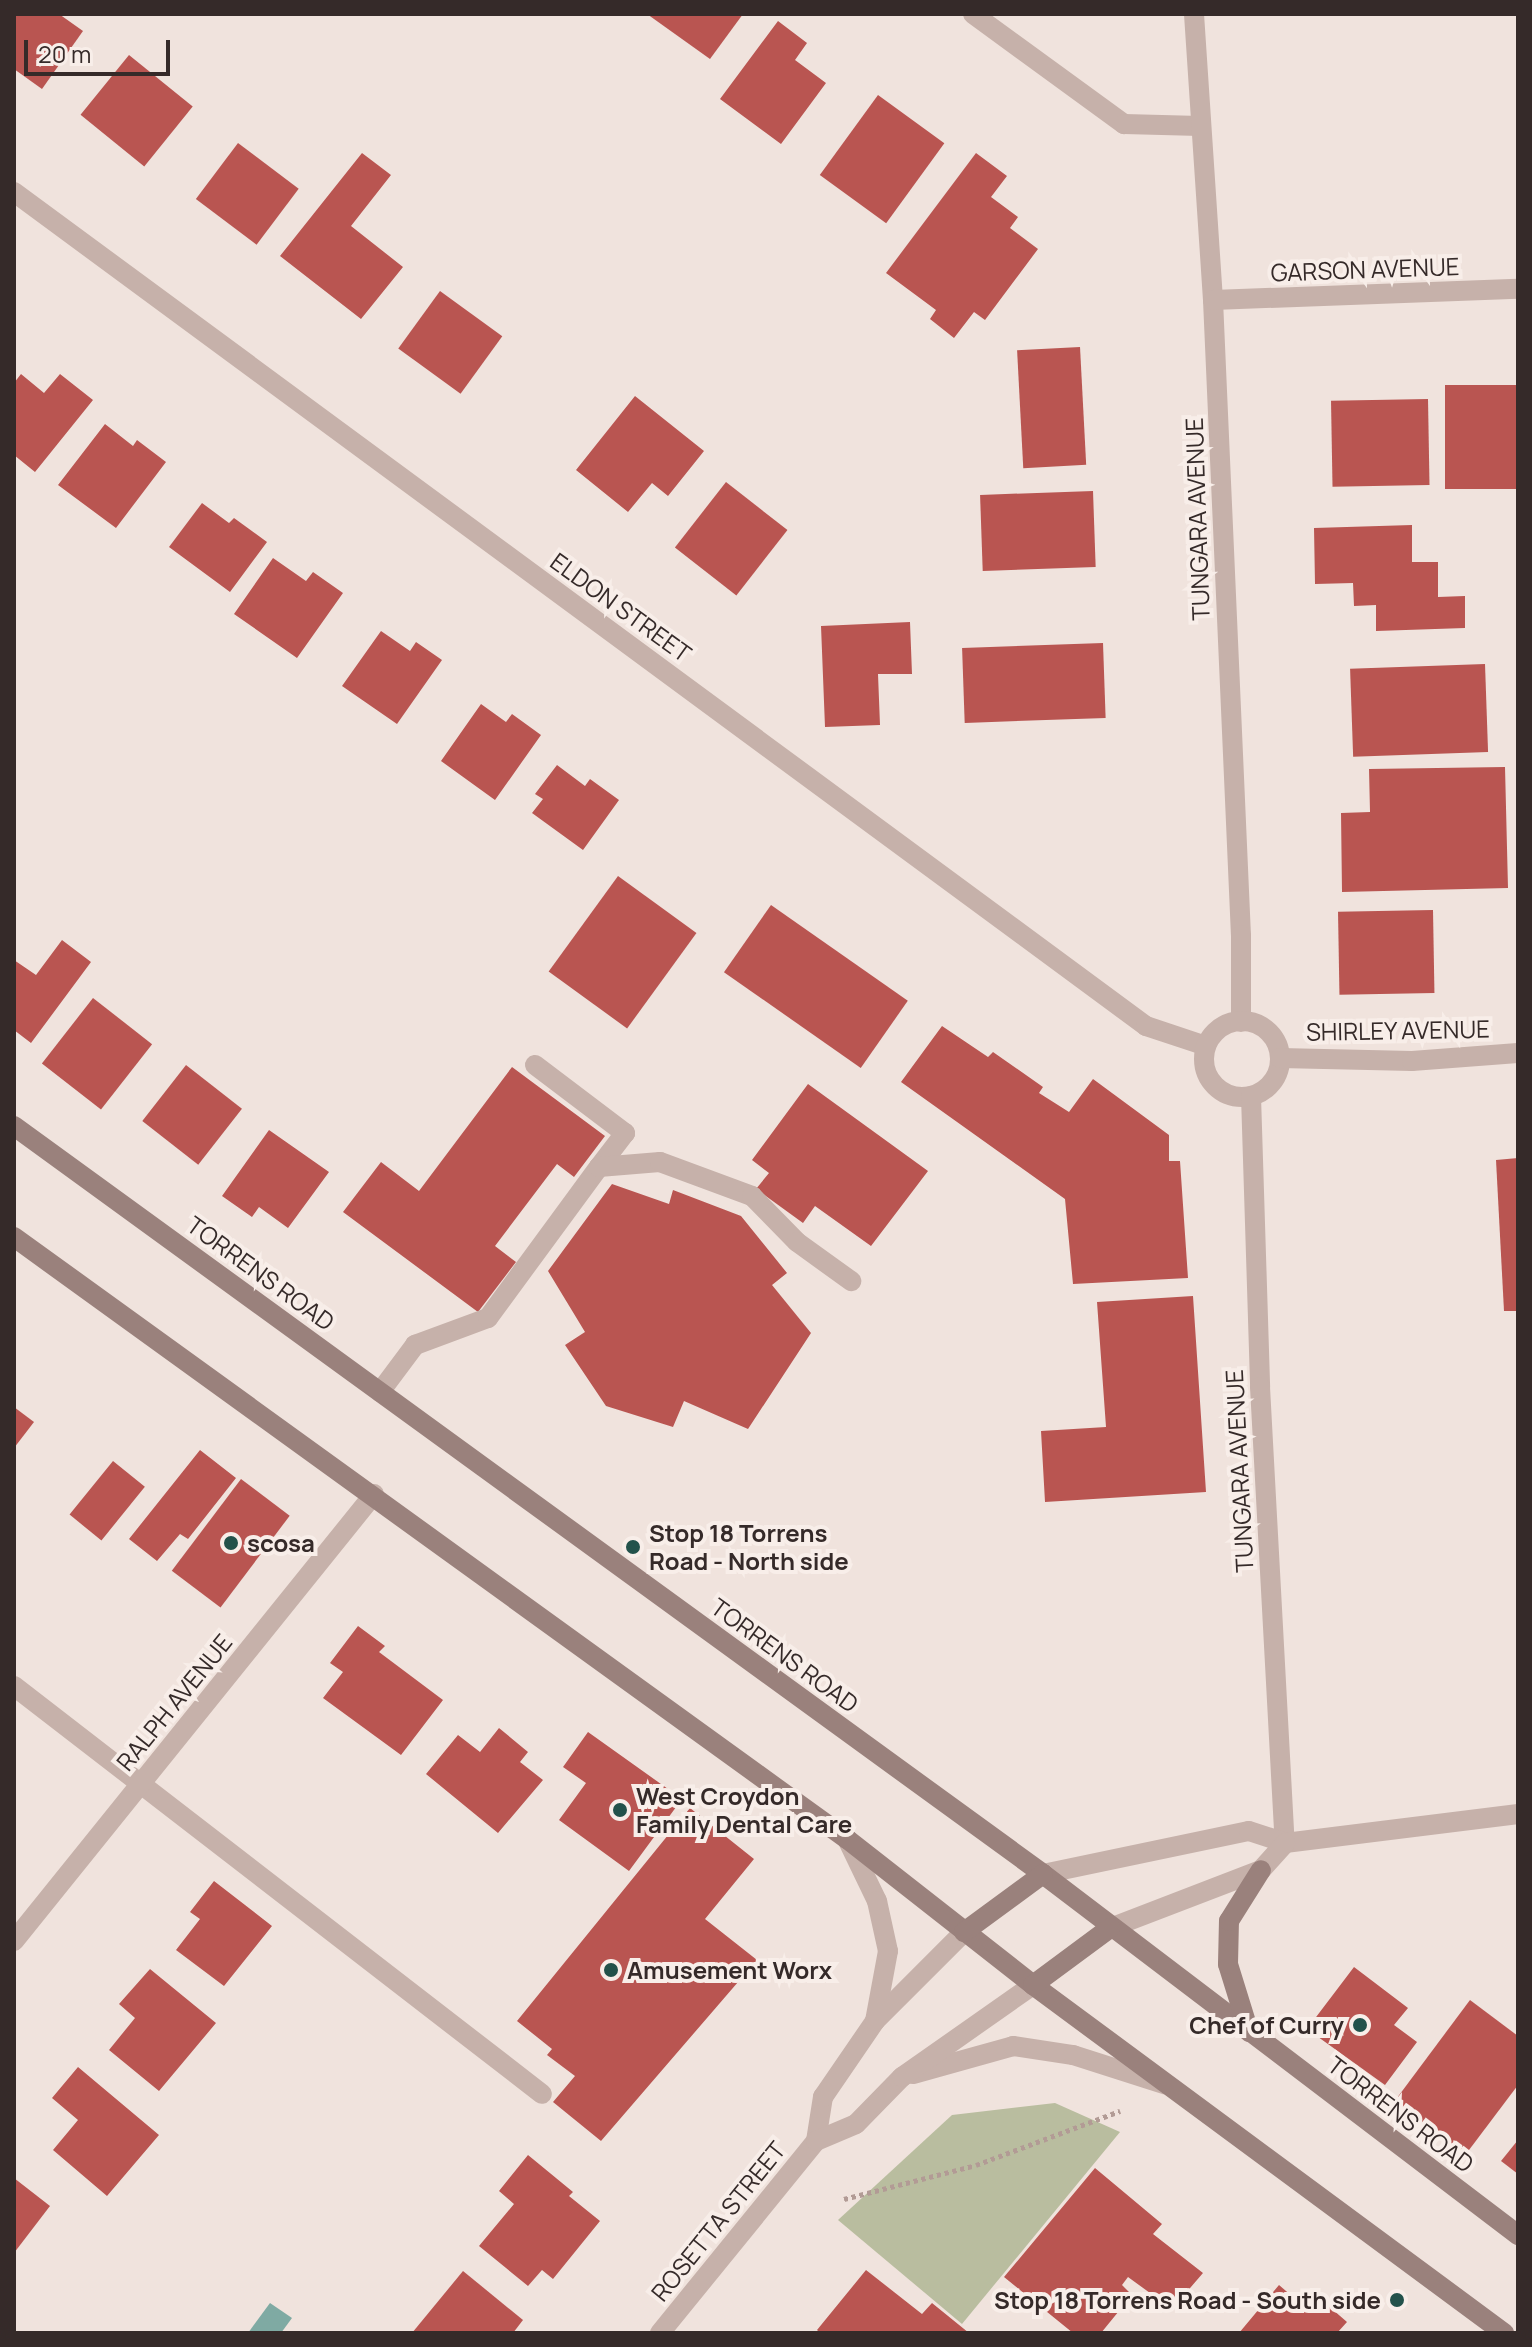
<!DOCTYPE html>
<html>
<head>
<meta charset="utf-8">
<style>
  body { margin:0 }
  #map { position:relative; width:1532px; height:2347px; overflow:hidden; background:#f0e3dd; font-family:Manrope,sans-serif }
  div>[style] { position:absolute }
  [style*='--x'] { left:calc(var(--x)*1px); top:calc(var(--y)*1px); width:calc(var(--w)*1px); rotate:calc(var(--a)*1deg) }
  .green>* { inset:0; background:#b9bd9f }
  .water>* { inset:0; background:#7faaa3 }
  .building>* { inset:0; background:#b95551; transform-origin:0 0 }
  .path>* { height:5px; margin-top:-2.5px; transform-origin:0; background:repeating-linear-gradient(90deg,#b29b95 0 4px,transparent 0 8px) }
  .service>* { height:20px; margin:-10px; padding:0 10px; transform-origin:10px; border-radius:10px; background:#c6b1aa }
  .minor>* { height:20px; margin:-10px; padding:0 10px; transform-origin:10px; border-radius:10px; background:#c6b1aa }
  .minor>.ring { margin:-10px; padding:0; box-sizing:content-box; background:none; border:20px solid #c6b1aa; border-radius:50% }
  .tertiary>* { height:20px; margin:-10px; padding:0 10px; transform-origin:10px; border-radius:10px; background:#c6b1aa }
  .secondary>* { height:20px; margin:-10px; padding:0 10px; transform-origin:10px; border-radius:10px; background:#9a817c }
  .dots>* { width:22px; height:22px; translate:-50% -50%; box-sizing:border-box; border:4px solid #f8eee9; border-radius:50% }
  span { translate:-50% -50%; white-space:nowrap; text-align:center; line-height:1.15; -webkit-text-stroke:8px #f8eee9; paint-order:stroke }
  .street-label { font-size:24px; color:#352a29 }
  .poi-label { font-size:24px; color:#352a29; font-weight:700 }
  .left { translate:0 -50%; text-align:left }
  .right { translate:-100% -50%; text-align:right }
  .frame { position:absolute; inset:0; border:16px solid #352a29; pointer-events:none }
  .scale { position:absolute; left:24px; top:40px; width:146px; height:36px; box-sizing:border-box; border:4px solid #352a29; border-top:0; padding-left:10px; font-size:24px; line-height:28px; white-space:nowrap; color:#352a29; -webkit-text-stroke:6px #f8eee9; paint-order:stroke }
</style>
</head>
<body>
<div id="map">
  <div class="green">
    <div style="clip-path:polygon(1055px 2103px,1120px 2132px,962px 2324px,838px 2220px,952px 2115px)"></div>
  </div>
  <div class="water">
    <div style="clip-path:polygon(270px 2303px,292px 2318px,281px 2333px,248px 2333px)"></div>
  </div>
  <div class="building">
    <div style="clip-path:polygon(14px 14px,59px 14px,83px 31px,42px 89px,14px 69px)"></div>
    <div style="clip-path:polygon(647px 14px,743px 14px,710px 59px)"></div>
    <div style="clip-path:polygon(778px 21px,807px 43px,795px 60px,826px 83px,781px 144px,720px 99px)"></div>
    <div style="left:129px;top:55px;width:82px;height:77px;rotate:39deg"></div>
    <div style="left:878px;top:95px;width:82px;height:99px;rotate:36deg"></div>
    <div style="left:238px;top:143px;width:76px;height:70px;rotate:37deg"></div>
    <div style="clip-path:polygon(362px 153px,391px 175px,351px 226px,403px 267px,361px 319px,280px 256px)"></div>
    <div style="clip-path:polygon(976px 153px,1007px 176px,991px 197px,1018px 217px,1010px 228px,1038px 249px,985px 320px,974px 312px,954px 338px,930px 319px,936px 310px,886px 273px)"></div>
    <div style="left:440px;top:291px;width:77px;height:71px;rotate:36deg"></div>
    <div style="left:1080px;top:347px;width:118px;height:63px;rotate:87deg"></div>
    <div style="clip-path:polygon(21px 374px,44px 393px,60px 374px,93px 400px,35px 472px,14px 455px,14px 383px)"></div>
    <div style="left:1518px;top:385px;width:104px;height:73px;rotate:90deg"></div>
    <div style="clip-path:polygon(635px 396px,704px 451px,668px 496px,652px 483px,628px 512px,576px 470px)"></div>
    <div style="left:1428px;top:399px;width:86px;height:97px;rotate:89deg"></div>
    <div style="clip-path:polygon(105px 424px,133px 446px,137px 440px,166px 462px,116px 528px,58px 485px)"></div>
    <div style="left:726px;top:482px;width:78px;height:83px;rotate:38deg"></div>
    <div style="left:1093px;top:491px;width:76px;height:113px;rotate:88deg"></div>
    <div style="clip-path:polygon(202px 503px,229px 523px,234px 518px,267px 542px,230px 592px,169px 547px)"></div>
    <div style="clip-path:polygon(1412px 525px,1412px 562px,1438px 562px,1438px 597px,1465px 596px,1465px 628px,1376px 631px,1376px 605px,1354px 606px,1353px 583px,1315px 584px,1314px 528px)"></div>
    <div style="clip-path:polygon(273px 558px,306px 581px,313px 572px,343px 593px,297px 658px,234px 614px)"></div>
    <div style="clip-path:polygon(910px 622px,912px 674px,878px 674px,880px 725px,825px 727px,821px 626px)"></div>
    <div style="clip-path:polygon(381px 631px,410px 651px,416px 642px,442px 660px,397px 724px,342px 686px)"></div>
    <div style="left:1103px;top:643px;width:75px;height:141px;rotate:88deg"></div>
    <div style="left:1485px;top:664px;width:88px;height:135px;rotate:88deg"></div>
    <div style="clip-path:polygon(481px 704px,506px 722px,512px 714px,541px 735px,495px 800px,441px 761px)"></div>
    <div style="clip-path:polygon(557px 765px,585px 786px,590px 779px,619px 800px,583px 850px,532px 813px,543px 799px,535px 794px)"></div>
    <div style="clip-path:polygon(1505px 767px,1508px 888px,1342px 892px,1341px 813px,1370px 812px,1369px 769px)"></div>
    <div style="left:618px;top:876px;width:97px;height:118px;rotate:36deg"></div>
    <div style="left:771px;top:905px;width:167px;height:82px;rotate:35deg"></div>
    <div style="left:1433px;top:910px;width:83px;height:95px;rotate:89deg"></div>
    <div style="clip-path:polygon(62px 940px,91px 962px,31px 1043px,14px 1030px,14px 960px,36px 975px)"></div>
    <div style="left:93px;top:998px;width:75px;height:83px;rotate:38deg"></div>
    <div style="clip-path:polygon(942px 1026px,988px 1057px,993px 1052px,1043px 1087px,1039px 1093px,1069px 1112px,1093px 1079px,1169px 1135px,1169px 1161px,1180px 1161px,1188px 1278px,1073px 1284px,1065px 1199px,901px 1082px)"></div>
    <div style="left:186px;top:1065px;width:71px;height:71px;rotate:38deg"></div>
    <div style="clip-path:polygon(512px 1067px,605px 1136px,574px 1177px,557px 1164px,495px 1246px,516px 1262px,478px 1312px,343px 1212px,381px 1162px,419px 1191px)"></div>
    <div style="clip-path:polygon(808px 1084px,928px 1171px,871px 1246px,815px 1206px,803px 1223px,756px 1189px,769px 1173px,752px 1160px)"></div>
    <div style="clip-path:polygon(269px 1130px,329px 1172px,288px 1228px,259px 1207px,252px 1217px,222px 1196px)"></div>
    <div style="clip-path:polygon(1518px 1158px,1518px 1311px,1504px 1311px,1496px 1160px)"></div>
    <div style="clip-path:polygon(612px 1184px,669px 1204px,673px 1190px,741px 1216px,787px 1273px,772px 1285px,811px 1333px,748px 1429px,684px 1401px,673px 1427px,606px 1406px,565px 1345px,585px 1332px,548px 1271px)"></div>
    <div style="clip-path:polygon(1193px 1296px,1206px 1492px,1045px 1502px,1041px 1431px,1106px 1427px,1097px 1302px)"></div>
    <div style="clip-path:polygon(14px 1407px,34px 1422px,14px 1448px)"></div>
    <div style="clip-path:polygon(200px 1450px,236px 1478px,188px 1539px,180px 1534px,157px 1561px,129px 1539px)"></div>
    <div style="left:113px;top:1461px;width:41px;height:69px;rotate:39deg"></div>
    <div style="left:241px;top:1479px;width:61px;height:115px;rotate:37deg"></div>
    <div style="clip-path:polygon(358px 1626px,385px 1646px,379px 1652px,443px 1700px,401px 1755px,323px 1698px,343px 1672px,330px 1663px)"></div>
    <div style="clip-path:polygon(499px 1728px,528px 1752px,520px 1762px,543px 1780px,498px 1833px,426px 1774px,458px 1735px,480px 1752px)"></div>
    <div style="clip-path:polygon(588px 1732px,682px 1799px,629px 1871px,559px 1820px,586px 1783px,563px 1767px)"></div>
    <div style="clip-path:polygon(690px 1808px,754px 1859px,705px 1919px,757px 1960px,601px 2141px,553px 2102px,575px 2076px,547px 2055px,552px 2049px,517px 2021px)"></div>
    <div style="clip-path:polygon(214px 1881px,272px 1926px,224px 1986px,176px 1950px,200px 1919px,190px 1912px)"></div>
    <div style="clip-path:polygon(1354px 1967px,1408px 2008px,1394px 2025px,1417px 2042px,1385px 2085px,1307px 2029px)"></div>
    <div style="clip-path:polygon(150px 1969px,216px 2023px,159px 2091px,109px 2050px,135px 2018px,119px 2004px)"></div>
    <div style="clip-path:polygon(1470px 2000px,1518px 2036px,1518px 2085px,1466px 2154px,1394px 2102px)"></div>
    <div style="clip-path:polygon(78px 2067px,159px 2135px,107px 2196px,53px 2150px,78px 2120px,52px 2098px)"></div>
    <div style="clip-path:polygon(1518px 2140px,1518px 2174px,1501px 2161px)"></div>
    <div style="clip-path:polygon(528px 2155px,573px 2192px,569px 2196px,600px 2221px,553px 2279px,542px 2270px,528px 2286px,479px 2246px,514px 2204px,499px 2191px)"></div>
    <div style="clip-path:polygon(1095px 2168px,1162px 2224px,1153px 2234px,1203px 2273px,1172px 2309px,1128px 2277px,1122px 2285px,1132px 2295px,1101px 2333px,1073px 2333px,1004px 2277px)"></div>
    <div style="clip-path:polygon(14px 2178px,50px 2206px,14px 2253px)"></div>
    <div style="clip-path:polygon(866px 2270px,922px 2314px,932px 2303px,969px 2333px,820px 2333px,817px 2330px)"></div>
    <div style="clip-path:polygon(463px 2271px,523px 2320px,513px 2333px,412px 2333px)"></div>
    <div style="clip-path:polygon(1279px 2285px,1307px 2309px,1317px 2296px,1347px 2322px,1337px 2333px,1239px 2333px)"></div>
  </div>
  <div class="path">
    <div style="--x:844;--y:2199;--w:136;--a:-14.4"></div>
    <div style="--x:976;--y:2165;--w:154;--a:-20.6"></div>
  </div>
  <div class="service">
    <div style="--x:535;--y:1065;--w:113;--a:37.1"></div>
    <div style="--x:625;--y:1133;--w:43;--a:127.4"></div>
    <div style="--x:380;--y:1392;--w:59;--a:-53.3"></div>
    <div style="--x:415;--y:1345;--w:78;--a:-20.3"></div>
    <div style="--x:488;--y:1318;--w:187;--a:-53.7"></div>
    <div style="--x:599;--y:1167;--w:61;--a:-4.7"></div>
    <div style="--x:660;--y:1162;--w:98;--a:20.3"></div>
    <div style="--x:752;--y:1196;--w:64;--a:45.6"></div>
    <div style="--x:797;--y:1242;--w:67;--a:35.8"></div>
    <div style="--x:14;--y:1686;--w:667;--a:37.69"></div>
  </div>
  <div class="minor">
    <div style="--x:973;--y:14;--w:187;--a:36.1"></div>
    <div style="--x:1124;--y:124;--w:76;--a:1.5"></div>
    <div style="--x:1194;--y:14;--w:287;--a:86.2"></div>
    <div style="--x:1213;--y:300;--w:636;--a:87.48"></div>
    <div style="--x:1241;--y:935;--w:87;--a:90"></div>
    <div style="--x:14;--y:192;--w:1406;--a:36.38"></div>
    <div style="--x:1146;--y:1026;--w:63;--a:18.4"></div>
    <div style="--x:1213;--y:300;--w:305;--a:-2.1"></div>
    <div class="ring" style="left:1204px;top:1021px;width:56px;height:56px"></div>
    <div style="--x:1280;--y:1058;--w:132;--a:1.3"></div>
    <div style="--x:1412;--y:1061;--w:106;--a:-4.3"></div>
    <div style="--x:1251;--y:1096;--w:291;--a:88.2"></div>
    <div style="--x:1260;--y:1387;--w:457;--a:86.9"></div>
    <div style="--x:1043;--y:1874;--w:210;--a:-11.8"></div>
    <div style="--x:1249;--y:1831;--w:38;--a:18"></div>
    <div style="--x:1285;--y:1843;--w:235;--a:-7.1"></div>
    <div style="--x:1110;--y:1928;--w:162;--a:-21"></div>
    <div style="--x:1261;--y:1870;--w:36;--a:-48"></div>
    <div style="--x:14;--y:1941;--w:574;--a:-51.15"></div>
  </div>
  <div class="tertiary">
    <div style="--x:847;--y:1839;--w:69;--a:64.2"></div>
    <div style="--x:877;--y:1901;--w:51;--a:77.6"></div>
    <div style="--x:888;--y:1951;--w:71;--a:100.5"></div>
    <div style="--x:913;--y:2074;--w:104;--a:-15.6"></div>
    <div style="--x:1013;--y:2046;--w:61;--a:8.5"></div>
    <div style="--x:1073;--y:2055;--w:96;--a:17.7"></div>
    <div style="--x:816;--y:2141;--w:45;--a:-81"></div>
    <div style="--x:823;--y:2097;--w:92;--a:-55.6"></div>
    <div style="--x:875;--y:2021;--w:126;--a:-45"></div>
    <div style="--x:660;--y:2333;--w:247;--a:-50.9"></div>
    <div style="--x:816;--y:2141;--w:43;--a:-23"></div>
    <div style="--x:856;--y:2124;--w:66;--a:-45.6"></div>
    <div style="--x:902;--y:2077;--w:160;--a:-35.1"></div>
  </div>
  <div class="secondary">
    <div style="--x:14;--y:1126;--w:1272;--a:36.01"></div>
    <div style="--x:1043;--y:1874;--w:597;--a:37.23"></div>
    <div style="--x:14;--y:1237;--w:1028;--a:35.86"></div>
    <div style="--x:847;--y:1839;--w:236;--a:38.1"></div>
    <div style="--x:1033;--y:1985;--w:586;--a:36.46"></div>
    <div style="--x:964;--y:1932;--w:98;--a:-36.3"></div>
    <div style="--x:1033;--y:1985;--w:96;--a:-36.5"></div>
    <div style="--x:1249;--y:2032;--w:71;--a:-107.2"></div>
    <div style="--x:1228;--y:1964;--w:43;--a:-88.7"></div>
    <div style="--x:1229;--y:1921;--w:60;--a:-57.9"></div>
  </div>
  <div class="dots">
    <div style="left:231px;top:1543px;background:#23524b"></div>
    <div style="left:633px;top:1547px;background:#23524b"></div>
    <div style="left:620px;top:1810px;background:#23524b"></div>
    <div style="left:611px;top:1970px;background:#23524b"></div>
    <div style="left:1360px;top:2025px;background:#23524b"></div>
    <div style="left:1397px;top:2300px;background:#23524b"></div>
  </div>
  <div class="street-label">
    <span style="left:1365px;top:269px;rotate:-2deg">GARSON AVENUE</span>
    <span style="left:1197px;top:519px;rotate:-92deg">TUNGARA AVENUE</span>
    <span style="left:621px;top:607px;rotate:36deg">ELDON STREET</span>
    <span style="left:1398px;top:1030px;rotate:-1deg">SHIRLEY AVENUE</span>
    <span style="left:261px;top:1273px;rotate:36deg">TORRENS ROAD</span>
    <span style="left:1239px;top:1471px;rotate:-93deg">TUNGARA AVENUE</span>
    <span style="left:785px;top:1655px;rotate:36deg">TORRENS ROAD</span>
    <span style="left:174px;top:1702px;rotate:-51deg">RALPH AVENUE</span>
    <span style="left:1401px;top:2114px;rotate:37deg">TORRENS ROAD</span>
    <span style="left:718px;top:2221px;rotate:-51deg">ROSETTA STREET</span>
  </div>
  <div class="poi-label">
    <span class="left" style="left:649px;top:1547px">Stop 18 Torrens<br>Road - North side</span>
    <span class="left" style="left:247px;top:1543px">scosa</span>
    <span class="left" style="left:636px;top:1810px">West Croydon<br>Family Dental Care</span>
    <span class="left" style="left:627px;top:1970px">Amusement Worx</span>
    <span class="right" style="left:1344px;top:2025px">Chef of Curry</span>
    <span class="right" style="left:1381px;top:2300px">Stop 18 Torrens Road - South side</span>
  </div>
  <div class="frame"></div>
  <div class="scale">20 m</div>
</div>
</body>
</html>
